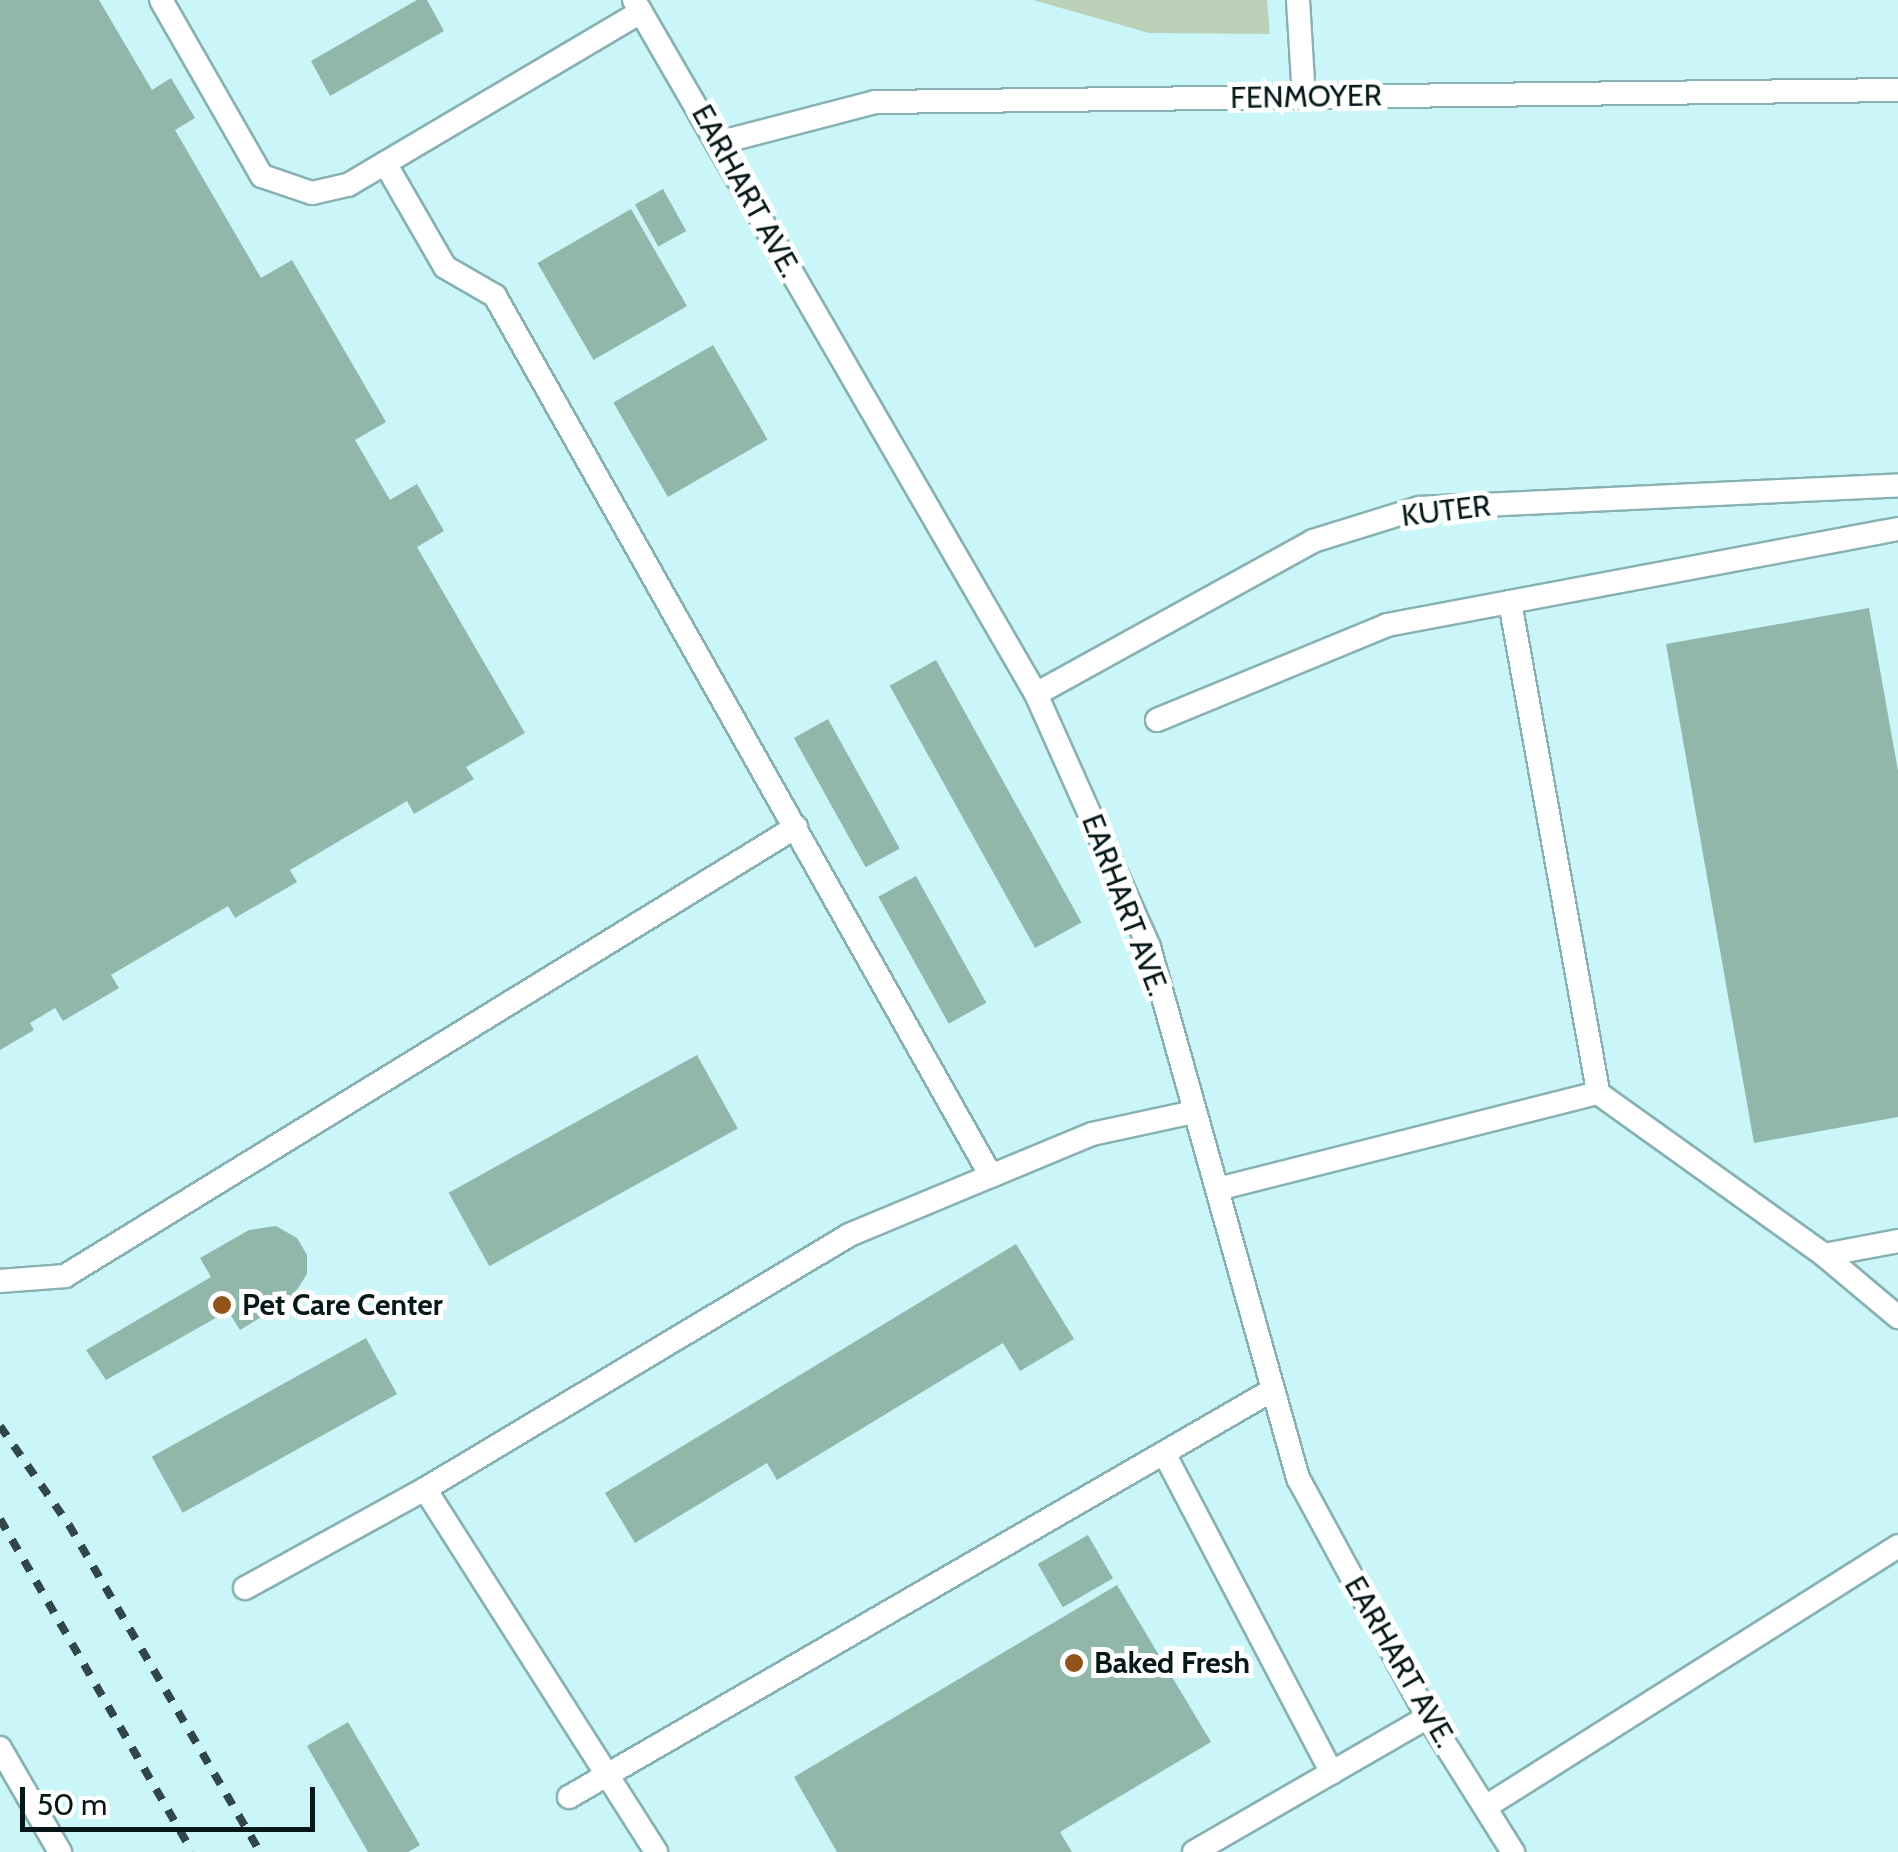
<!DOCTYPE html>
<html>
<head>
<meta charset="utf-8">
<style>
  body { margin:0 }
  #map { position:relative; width:1898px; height:1852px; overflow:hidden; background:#caf6f9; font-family:Cabin,sans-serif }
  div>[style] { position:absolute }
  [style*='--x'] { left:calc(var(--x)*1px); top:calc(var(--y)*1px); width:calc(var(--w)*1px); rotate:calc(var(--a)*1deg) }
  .green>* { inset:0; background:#bbd2b9 }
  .building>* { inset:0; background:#91b7aa; transform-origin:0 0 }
  .roads { filter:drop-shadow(2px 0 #87b1b3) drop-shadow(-2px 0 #87b1b3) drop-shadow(0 2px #87b1b3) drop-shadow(0 -2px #87b1b3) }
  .lane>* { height:22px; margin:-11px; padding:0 11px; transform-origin:11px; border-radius:11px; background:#fff }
  .rail>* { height:8px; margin-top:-4px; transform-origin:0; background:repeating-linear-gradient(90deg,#304648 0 12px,transparent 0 24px) }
  .dots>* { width:28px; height:28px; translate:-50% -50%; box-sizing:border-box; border:5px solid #fff; border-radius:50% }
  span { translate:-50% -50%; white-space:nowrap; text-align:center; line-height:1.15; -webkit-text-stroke:10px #fff; paint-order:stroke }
  .street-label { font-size:30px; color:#071819 }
  .poi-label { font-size:30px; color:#071819; font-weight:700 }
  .left { translate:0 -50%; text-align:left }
  .scale { position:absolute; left:20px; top:1787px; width:295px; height:45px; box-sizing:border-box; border:5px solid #071819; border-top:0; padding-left:12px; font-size:30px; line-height:35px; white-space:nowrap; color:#071819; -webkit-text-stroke:8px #fff; paint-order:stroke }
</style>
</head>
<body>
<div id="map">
  <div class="green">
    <div style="clip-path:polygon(1033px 0,1267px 0,1270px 34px,1149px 33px)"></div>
  </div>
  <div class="building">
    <div style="clip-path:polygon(0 0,99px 0,152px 90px,171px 78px,195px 118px,175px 130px,261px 278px,292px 260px,386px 422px,355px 440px,390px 500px,417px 484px,444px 531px,417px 547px,525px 733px,466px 767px,474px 779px,414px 814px,407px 801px,290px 870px,297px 882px,235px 918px,228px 906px,111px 975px,119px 988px,63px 1021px,55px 1008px,30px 1023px,34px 1030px,0 1050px)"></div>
    <div style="clip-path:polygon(417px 0,427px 0,444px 31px,330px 96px,311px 61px)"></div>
    <div style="left:663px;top:189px;width:48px;height:32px;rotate:61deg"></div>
    <div style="left:631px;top:209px;width:112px;height:108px;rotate:60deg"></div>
    <div style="left:713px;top:345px;width:109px;height:115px;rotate:60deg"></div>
    <div style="clip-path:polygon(1869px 608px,1898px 771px,1898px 1117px,1754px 1143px,1666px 644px)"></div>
    <div style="left:936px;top:660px;width:300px;height:53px;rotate:61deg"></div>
    <div style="left:828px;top:719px;width:148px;height:39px;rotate:61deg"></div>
    <div style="left:916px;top:876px;width:145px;height:43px;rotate:61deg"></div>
    <div style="left:697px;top:1055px;width:84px;height:284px;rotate:61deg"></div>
    <div style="clip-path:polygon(276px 1226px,297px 1238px,307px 1255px,307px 1274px,291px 1299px,240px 1330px,228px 1311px,106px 1380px,86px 1350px,211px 1277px,200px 1258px,249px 1230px)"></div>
    <div style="clip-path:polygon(1016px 1244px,1074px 1339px,1020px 1371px,1003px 1343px,777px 1480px,767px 1463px,635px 1543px,605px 1493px)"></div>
    <div style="left:366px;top:1338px;width:64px;height:245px;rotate:61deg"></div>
    <div style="left:1088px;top:1535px;width:50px;height:58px;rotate:60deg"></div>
    <div style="clip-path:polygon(1117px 1585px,1211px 1742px,1060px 1832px,1072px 1852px,837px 1852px,794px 1777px)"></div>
    <div style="clip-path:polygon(348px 1722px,420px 1845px,408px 1852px,368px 1852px,307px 1746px)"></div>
  </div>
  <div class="roads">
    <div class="lane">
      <div style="--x:161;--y:0;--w:203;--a:60.2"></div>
      <div style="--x:262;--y:176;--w:53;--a:18.8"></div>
      <div style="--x:312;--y:193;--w:37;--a:-13"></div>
      <div style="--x:348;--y:185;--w:340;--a:-30.6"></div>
      <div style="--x:634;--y:0;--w:802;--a:59.92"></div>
      <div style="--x:1036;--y:694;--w:277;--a:65.9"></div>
      <div style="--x:1149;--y:947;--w:552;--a:74.33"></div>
      <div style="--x:1298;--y:1478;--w:272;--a:61.5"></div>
      <div style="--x:1428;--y:1717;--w:160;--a:57.8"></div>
      <div style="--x:1298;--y:0;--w:98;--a:86.5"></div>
      <div style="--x:718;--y:143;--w:162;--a:-14.6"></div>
      <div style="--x:875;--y:102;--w:1023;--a:-0.67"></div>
      <div style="--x:385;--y:163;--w:120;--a:60"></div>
      <div style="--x:445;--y:267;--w:58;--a:30.1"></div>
      <div style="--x:495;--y:296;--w:1010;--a:60.59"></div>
      <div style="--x:991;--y:1176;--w:109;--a:-22.6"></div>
      <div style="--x:1092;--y:1134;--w:104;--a:-12.2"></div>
      <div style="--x:1510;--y:602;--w:499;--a:79.8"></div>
      <div style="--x:1598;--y:1093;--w:278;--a:35.6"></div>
      <div style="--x:1824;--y:1255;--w:97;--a:40"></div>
      <div style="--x:1036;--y:694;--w:316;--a:-28.9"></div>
      <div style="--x:1313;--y:541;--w:111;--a:-17.3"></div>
      <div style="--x:1419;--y:508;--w:480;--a:-2.7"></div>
      <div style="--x:1157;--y:720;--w:249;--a:-22.4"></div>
      <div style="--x:1387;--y:625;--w:520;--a:-10.64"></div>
      <div style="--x:1218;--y:1189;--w:392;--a:-14.2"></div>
      <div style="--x:1824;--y:1255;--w:75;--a:-10.7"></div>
      <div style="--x:0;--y:1281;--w:65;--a:-4.4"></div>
      <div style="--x:65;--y:1276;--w:858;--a:-31.56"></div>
      <div style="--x:1165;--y:1455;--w:359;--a:62.3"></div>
      <div style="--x:425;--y:1489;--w:430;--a:57.5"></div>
      <div style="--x:245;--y:1588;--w:205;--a:-28.8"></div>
      <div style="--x:425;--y:1489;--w:494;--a:-30.9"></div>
      <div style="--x:849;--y:1235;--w:154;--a:-22.6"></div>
      <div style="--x:0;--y:1748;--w:120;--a:60"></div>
      <div style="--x:569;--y:1797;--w:809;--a:-30.05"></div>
      <div style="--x:1487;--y:1806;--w:486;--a:-32.3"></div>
      <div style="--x:1194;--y:1852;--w:270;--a:-30"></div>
    </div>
  </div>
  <div class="rail">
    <div style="--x:0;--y:1426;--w:121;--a:55.1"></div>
    <div style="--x:69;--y:1525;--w:379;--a:59.7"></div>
    <div style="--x:0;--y:1519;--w:384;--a:60"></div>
  </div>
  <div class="dots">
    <div style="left:222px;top:1305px;background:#92531b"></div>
    <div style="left:1074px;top:1663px;background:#92531b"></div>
  </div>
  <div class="street-label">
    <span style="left:1306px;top:97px;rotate:-1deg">FENMOYER</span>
    <span style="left:746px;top:191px;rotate:61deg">EARHART AVE.</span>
    <span style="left:1446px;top:511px;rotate:-7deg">KUTER</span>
    <span style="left:1125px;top:905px;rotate:69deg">EARHART AVE.</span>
    <span style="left:1400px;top:1662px;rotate:60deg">EARHART AVE.</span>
  </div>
  <div class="poi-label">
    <span class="left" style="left:242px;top:1305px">Pet Care Center</span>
    <span class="left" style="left:1094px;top:1663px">Baked Fresh</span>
  </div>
  <div class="scale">50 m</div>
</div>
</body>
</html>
